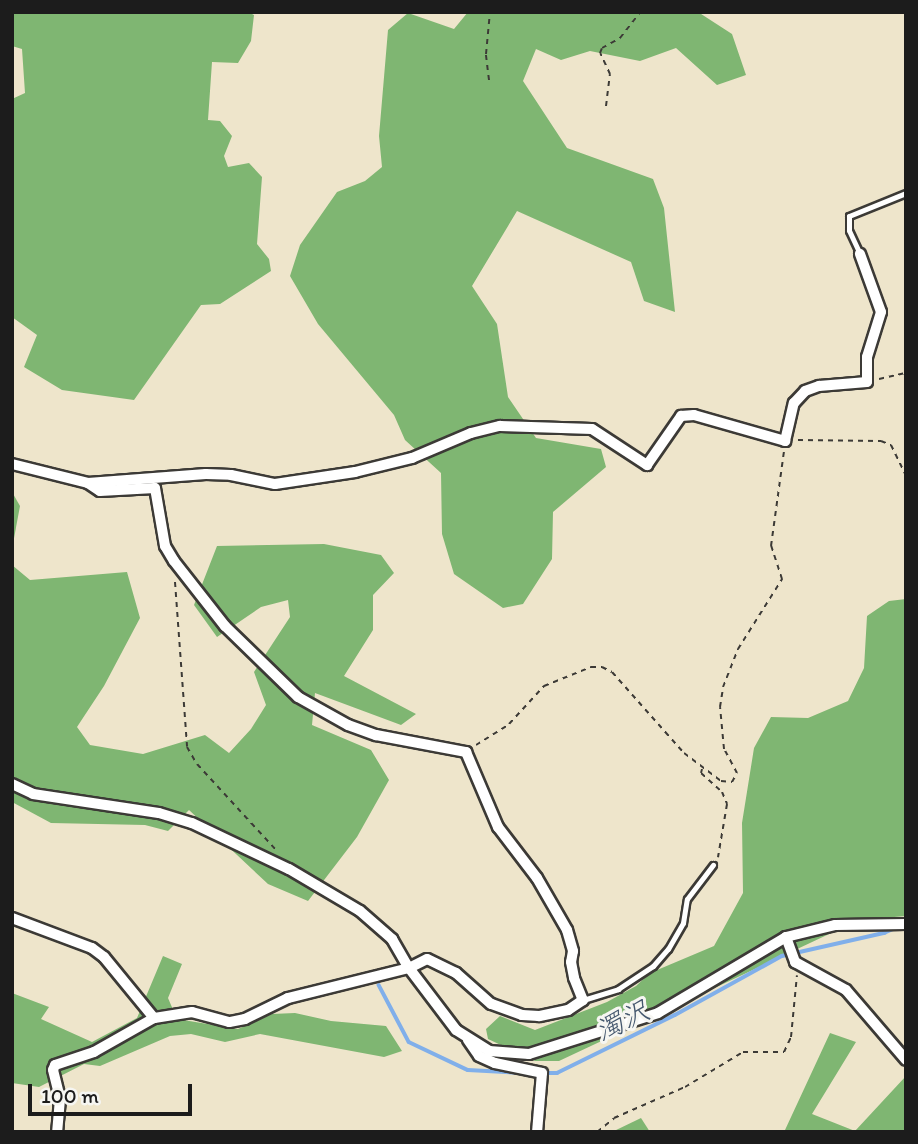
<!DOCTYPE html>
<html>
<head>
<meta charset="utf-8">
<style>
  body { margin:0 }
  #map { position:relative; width:918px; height:1144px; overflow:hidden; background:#eee5cb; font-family:Itim,"Klee One",sans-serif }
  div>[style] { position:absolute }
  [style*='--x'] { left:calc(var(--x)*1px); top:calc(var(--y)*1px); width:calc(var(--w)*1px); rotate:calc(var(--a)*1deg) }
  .forest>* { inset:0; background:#7fb672 }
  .stream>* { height:3.5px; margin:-1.75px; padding:0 1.75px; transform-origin:1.75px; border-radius:1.75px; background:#80afea }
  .path>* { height:2px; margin-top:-1px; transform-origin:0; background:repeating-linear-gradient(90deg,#3c3a36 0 5px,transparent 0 10px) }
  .roads { filter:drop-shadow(2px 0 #3c3a36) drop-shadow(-2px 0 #3c3a36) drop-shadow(0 2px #3c3a36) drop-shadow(0 -2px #3c3a36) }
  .service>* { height:5px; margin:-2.5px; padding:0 2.5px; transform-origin:2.5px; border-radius:2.5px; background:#fff }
  .minor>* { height:10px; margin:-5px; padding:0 5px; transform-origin:5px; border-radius:5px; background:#fff }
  span { translate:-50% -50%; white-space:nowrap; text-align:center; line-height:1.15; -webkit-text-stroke:6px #f6f6f2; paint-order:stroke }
  .water-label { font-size:28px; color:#44576e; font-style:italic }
  .frame { position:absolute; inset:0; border:14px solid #1c1c1c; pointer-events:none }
  .scale { position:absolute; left:28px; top:1084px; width:164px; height:32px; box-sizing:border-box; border:4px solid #1c1c1c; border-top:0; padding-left:9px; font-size:21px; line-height:24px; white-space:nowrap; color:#1c1c1c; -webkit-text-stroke:5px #f6f6f2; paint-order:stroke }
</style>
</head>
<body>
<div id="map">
  <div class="forest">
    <div style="clip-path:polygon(12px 12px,248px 12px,254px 15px,251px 41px,238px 63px,212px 62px,208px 120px,220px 121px,232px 136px,224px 156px,228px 167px,249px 163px,262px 177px,257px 244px,269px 259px,271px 271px,220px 304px,201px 305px,134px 400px,62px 390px,24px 367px,37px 335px,12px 317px,12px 99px,25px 93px,22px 49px,12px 46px)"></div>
    <div style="clip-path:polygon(468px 12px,698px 12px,732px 34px,746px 75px,717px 85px,676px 48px,640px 61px,590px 51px,561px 60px,536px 49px,523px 81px,567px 148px,653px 179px,664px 208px,675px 312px,644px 301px,631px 262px,517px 211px,472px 286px,497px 324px,508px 397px,536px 438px,601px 449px,606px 467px,553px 512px,552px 559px,523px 604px,503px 608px,454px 574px,442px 534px,441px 473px,405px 440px,394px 415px,318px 324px,290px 276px,300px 245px,337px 192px,365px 181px,382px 167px,379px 136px,388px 30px,408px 13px,454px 29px)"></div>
    <div style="clip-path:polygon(12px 492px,20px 506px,12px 549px)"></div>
    <div style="clip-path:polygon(324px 544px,381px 555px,394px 573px,373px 595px,373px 630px,344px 676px,416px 714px,401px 725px,315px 693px,312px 725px,371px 750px,389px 780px,357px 837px,308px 901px,268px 884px,189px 810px,168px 831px,145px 825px,51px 823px,12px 802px,12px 565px,30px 580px,127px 572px,140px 618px,104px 686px,77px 727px,90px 745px,143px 754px,205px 735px,229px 753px,251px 729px,266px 705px,254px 672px,290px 617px,288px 600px,261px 607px,217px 637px,194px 605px,217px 546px)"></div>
    <div style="clip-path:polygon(906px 599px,906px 916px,859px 920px,559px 1061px,535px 1061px,488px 1039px,486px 1029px,500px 1016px,535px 1030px,607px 1002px,636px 986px,650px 973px,714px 946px,743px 893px,742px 823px,754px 748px,771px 717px,808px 718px,848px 701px,864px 668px,867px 616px,889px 601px)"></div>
    <div style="clip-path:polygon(163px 956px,182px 964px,168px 998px,177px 1019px,238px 1029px,272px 1014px,295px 1013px,331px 1021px,386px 1026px,402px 1051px,384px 1057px,260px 1034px,225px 1042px,191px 1034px,170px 1036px,100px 1066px,84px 1064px,39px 1087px,12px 1083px,12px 993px,49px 1007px,41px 1019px,92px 1042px,137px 1018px)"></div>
    <div style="clip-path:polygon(830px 1033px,856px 1042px,812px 1114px,855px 1131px,906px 1076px,906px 1132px,774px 1132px,785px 1130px)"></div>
    <div style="clip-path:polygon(641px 1118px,650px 1132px,612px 1132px)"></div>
  </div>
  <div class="stream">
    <div style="--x:379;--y:985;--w:64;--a:62.2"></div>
    <div style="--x:409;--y:1042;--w:65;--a:25.4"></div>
    <div style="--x:468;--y:1070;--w:53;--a:3.2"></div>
    <div style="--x:543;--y:1073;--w:14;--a:0"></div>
    <div style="--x:557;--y:1073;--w:131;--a:-26.2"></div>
    <div style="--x:675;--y:1015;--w:122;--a:-28.9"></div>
    <div style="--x:782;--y:956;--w:105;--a:-12.7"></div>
    <div style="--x:884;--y:933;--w:12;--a:-24"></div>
  </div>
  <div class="path">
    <div style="--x:489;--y:80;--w:26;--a:-97"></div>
    <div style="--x:486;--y:54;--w:42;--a:-84.6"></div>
    <div style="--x:606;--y:106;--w:32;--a:-83"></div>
    <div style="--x:610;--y:74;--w:23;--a:-115"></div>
    <div style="--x:600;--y:53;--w:5;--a:-68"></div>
    <div style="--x:602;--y:48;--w:21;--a:-29"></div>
    <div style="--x:620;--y:38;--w:33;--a:-52"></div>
    <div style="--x:879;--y:379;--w:28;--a:-13"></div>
    <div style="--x:798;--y:440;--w:83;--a:0.7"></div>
    <div style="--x:881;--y:441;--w:11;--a:22"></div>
    <div style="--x:891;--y:445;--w:34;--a:64"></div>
    <div style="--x:175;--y:582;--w:165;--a:85.8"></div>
    <div style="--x:187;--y:747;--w:20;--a:60"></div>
    <div style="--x:197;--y:764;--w:117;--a:47.4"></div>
    <div style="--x:476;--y:745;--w:39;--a:-32"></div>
    <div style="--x:509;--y:724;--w:52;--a:-47.4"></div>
    <div style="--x:544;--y:686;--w:51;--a:-22"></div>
    <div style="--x:591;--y:667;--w:11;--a:0"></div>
    <div style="--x:602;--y:667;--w:11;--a:27"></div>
    <div style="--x:612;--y:672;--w:108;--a:48.4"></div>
    <div style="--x:684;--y:753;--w:46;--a:37.1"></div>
    <div style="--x:721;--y:781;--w:11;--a:5"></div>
    <div style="--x:732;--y:782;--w:10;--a:-61"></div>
    <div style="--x:737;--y:773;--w:27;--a:-118"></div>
    <div style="--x:724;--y:749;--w:42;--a:-95.4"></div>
    <div style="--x:720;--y:707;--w:20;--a:-81"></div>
    <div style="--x:723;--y:687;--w:41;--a:-68.5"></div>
    <div style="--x:738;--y:649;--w:83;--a:-57.8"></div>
    <div style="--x:782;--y:579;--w:35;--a:-108"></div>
    <div style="--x:771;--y:546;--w:96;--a:-82.2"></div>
    <div style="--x:702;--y:769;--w:4;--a:104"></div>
    <div style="--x:701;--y:773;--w:28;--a:42"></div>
    <div style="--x:722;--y:792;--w:13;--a:67"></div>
    <div style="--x:727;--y:804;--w:54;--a:99.6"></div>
    <div style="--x:597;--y:1132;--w:22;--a:-39"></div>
    <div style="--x:614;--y:1118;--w:77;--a:-23.6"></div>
    <div style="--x:685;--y:1087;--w:68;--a:-31.1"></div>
    <div style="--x:743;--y:1052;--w:41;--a:0"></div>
    <div style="--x:784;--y:1052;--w:17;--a:-65"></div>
    <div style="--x:791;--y:1037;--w:62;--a:-84.5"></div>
  </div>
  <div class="roads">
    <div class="service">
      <div style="--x:860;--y:254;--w:26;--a:-115"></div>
      <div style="--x:849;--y:230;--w:14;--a:-90"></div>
      <div style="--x:849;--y:216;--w:61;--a:-22"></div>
      <div style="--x:583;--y:1000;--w:37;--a:-17"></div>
      <div style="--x:618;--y:989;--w:42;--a:-33.3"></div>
      <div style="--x:653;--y:966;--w:23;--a:-49"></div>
      <div style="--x:668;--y:949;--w:30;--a:-60"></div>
      <div style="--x:683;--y:923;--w:24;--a:-81"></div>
      <div style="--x:687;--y:899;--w:43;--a:-52.6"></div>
    </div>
    <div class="minor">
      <div style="--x:12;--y:464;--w:78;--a:14"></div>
      <div style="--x:88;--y:483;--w:14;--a:34"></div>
      <div style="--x:100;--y:491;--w:55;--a:-3.1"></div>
      <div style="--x:155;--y:488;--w:59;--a:80.2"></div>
      <div style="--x:165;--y:546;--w:17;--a:59"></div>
      <div style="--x:174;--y:561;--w:83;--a:51.9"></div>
      <div style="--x:225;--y:626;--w:102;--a:44.2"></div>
      <div style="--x:298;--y:697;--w:57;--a:29.2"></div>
      <div style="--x:348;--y:725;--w:30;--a:20"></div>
      <div style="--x:376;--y:735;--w:92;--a:10.7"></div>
      <div style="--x:466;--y:752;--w:82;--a:66.9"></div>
      <div style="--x:498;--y:827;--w:64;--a:52.6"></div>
      <div style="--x:537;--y:878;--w:60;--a:60"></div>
      <div style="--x:567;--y:930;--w:22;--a:74"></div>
      <div style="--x:573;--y:951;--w:11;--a:100"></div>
      <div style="--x:571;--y:962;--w:16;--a:79"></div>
      <div style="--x:574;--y:978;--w:24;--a:68"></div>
      <div style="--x:583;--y:1000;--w:18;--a:146"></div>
      <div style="--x:568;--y:1010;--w:30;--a:168"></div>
      <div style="--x:539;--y:1016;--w:17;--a:-177"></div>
      <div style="--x:522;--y:1015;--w:33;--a:-160"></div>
      <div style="--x:491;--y:1004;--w:47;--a:-138.5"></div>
      <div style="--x:456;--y:973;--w:32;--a:-154"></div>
      <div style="--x:427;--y:959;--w:20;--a:153"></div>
      <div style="--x:409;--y:968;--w:125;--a:166.1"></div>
      <div style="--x:288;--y:998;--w:48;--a:154"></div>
      <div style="--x:245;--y:1019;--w:16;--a:169"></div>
      <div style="--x:229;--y:1022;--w:38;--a:-165"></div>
      <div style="--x:192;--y:1012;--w:38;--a:171"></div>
      <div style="--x:154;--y:1018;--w:69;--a:150.5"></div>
      <div style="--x:94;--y:1052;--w:41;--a:161.6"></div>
      <div style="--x:55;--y:1065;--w:5;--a:112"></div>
      <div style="--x:53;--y:1070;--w:30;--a:76"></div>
      <div style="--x:60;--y:1099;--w:33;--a:95"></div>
      <div style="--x:88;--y:483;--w:118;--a:-4.4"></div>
      <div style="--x:206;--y:474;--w:25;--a:2"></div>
      <div style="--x:231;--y:475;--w:45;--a:11.6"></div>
      <div style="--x:275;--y:484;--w:81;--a:-8.5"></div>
      <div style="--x:355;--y:472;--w:59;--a:-13.8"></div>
      <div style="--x:412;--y:458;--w:64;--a:-23"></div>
      <div style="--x:471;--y:433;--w:30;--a:-14"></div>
      <div style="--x:500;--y:426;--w:92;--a:1.9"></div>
      <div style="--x:592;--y:429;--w:66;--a:33.2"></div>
      <div style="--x:647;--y:465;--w:60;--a:-55.2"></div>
      <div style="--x:681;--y:416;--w:13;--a:-4"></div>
      <div style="--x:694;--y:415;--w:95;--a:15.9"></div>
      <div style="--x:785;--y:441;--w:39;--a:-77"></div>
      <div style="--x:794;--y:403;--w:16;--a:-47"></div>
      <div style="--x:805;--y:391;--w:15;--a:-20"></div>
      <div style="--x:819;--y:386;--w:48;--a:-4.8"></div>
      <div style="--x:867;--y:382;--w:25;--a:-90"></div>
      <div style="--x:867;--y:357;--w:47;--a:-72.7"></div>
      <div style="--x:881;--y:312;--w:62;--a:-109.9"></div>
      <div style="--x:12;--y:784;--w:23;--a:25"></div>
      <div style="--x:33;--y:794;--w:127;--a:8.6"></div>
      <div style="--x:159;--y:813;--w:34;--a:17"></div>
      <div style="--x:192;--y:823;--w:107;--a:25.4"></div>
      <div style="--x:289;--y:869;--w:82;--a:30.6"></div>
      <div style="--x:360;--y:911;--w:43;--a:41.2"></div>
      <div style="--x:392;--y:939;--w:34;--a:60"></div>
      <div style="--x:409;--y:968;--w:78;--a:52.8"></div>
      <div style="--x:456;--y:1030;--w:39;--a:32"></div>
      <div style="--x:489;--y:1051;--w:40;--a:4.3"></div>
      <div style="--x:529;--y:1054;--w:135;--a:-17.6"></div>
      <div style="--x:658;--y:1013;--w:149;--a:-30.7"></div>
      <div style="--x:786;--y:937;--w:50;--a:-13.8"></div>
      <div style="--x:835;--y:925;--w:71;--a:-0.8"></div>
      <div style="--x:12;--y:918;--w:85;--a:20.6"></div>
      <div style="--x:92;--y:948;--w:15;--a:37"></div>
      <div style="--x:104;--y:957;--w:79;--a:50.7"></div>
      <div style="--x:786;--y:937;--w:27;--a:70"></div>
      <div style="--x:795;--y:962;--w:58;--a:28.8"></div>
      <div style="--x:846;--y:990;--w:92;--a:49.4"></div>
      <div style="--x:468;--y:1040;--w:19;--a:55"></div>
      <div style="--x:479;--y:1056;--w:17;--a:24"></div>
      <div style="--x:495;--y:1063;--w:48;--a:12"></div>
      <div style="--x:542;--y:1073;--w:59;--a:94.8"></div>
    </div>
  </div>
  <div class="water-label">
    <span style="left:622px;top:1020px;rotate:-26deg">濁沢</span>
  </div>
  <div class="frame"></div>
  <div class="scale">100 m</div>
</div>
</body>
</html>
